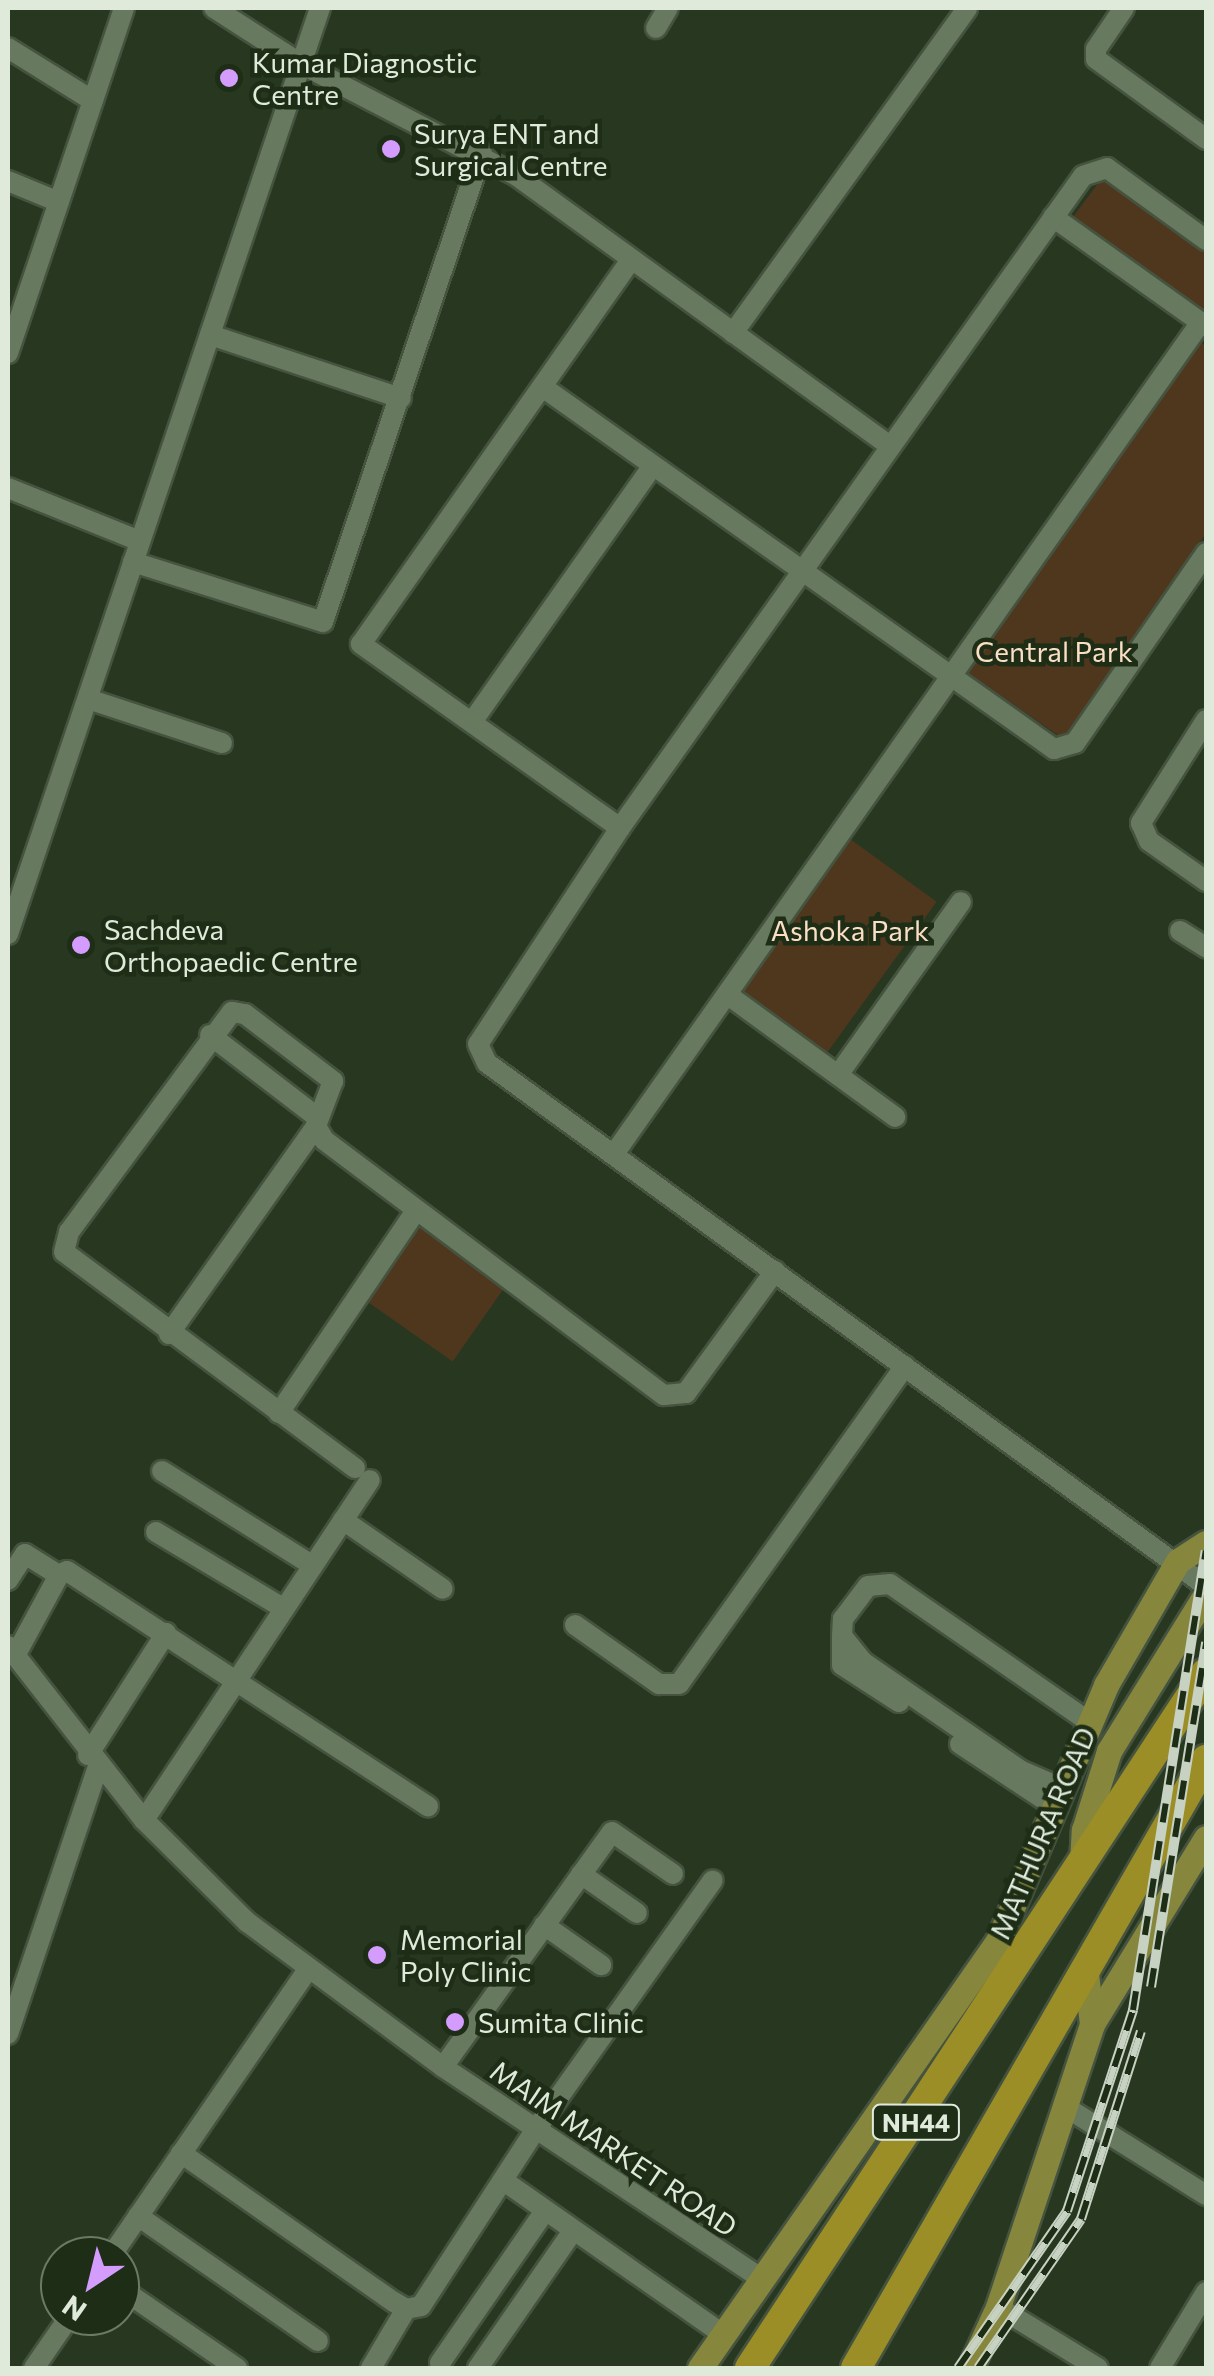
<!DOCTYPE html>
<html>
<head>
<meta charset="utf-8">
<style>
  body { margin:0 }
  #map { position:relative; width:1214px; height:2376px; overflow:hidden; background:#273720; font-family:Commissioner,sans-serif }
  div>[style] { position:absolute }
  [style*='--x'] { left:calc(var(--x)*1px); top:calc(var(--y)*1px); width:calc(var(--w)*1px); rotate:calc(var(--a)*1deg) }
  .green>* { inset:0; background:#4f371d; transform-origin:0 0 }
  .roads { filter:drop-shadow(2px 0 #45533f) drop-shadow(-2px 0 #45533f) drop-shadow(0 2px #45533f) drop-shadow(0 -2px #45533f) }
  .minor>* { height:20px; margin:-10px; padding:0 10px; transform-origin:10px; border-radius:10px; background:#67795f }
  .major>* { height:25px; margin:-12.5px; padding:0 12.5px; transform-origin:12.5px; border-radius:12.5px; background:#86863d }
  .highway>* { height:30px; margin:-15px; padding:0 15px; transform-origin:15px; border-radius:15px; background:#9b8e26 }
  .rail>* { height:10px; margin-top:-5px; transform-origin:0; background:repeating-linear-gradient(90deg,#1d2d16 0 19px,#c7d2c2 0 38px); box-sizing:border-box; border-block:2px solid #c7d2c2 }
  .dots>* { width:28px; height:28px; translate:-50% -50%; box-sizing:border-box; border:5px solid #1d2d16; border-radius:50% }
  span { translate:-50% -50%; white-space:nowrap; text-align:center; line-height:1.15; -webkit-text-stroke:9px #1d2d16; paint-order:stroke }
  .shield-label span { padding:2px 8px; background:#1d2d16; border:2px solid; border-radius:8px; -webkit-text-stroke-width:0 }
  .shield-label { font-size:25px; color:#dfeadb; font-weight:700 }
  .poi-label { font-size:28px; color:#dfeadb }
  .left { translate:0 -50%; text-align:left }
  .park-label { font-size:28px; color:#fadfc4 }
  .street-label { font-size:28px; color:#dfeadb }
  .frame { position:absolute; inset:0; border:10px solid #dfeadb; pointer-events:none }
  .north { position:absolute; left:40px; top:2236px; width:100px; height:100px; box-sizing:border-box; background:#1d2d16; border:2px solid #6b7965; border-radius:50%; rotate:215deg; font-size:28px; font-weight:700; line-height:40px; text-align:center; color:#dfeadb }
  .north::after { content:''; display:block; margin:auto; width:35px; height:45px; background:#d39cfd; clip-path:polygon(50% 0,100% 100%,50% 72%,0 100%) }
</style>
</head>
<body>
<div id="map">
  <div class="green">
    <div style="clip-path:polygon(1102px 178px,1206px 253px,1206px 315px,1073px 217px)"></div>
    <div style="clip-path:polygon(1199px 341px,1206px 346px,1206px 533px,1065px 740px,968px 673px)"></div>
    <div style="left:846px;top:836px;width:112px;height:192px;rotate:36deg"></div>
    <div style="left:420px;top:1225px;width:105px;height:93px;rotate:35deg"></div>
  </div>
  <div class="roads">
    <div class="minor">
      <div style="--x:214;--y:8;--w:103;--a:32.8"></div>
      <div style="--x:301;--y:64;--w:243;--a:27.4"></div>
      <div style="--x:517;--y:176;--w:459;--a:35.9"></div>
      <div style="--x:1124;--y:8;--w:50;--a:124.3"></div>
      <div style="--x:1096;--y:49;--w:10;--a:90"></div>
      <div style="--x:1096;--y:59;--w:136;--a:36"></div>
      <div style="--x:656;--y:28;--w:23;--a:-59"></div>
      <div style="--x:8;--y:48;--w:100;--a:31.9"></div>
      <div style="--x:8;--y:181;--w:55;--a:22.4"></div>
      <div style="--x:1053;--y:217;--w:188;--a:35.5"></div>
      <div style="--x:1206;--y:240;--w:122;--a:-144"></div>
      <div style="--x:1107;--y:168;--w:25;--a:162"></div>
      <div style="--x:1083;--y:176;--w:800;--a:125.38"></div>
      <div style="--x:620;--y:828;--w:258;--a:123.3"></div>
      <div style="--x:478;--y:1044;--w:21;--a:65"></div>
      <div style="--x:487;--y:1063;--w:889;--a:36.03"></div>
      <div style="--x:733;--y:333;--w:400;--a:-54.2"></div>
      <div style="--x:210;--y:335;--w:201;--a:18.3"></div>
      <div style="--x:8;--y:353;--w:364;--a:-71.4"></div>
      <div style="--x:544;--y:388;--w:625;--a:35.29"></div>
      <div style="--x:1054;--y:749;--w:22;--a:-16"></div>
      <div style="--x:1075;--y:743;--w:231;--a:-55.4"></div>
      <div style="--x:8;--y:488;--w:142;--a:21.9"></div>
      <div style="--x:133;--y:562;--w:199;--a:17.5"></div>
      <div style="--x:323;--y:622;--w:495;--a:-71.3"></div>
      <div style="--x:88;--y:699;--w:141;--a:18.2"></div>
      <div style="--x:1206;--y:720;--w:122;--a:122.3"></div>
      <div style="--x:1141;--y:823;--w:20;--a:66"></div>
      <div style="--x:1149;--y:841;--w:70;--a:35.1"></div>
      <div style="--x:472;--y:722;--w:314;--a:-54.8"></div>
      <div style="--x:620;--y:828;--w:318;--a:-144.6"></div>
      <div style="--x:361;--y:644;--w:466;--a:-54.9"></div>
      <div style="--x:1180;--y:931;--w:31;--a:32"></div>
      <div style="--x:8;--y:934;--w:977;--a:-71.38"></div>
      <div style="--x:728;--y:995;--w:207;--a:36.1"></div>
      <div style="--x:210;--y:1035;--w:136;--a:37.5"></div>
      <div style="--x:838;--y:1075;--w:212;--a:-54.6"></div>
      <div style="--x:614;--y:1154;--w:1018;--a:-54.8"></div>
      <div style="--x:169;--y:1334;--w:255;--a:-54.7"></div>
      <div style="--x:279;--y:1413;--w:244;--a:-55.9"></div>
      <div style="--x:355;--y:1468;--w:362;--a:-143.4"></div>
      <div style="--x:64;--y:1252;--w:21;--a:-76"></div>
      <div style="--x:69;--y:1232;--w:274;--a:-53.5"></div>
      <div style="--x:232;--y:1012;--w:13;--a:9"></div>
      <div style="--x:245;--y:1014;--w:111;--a:37.3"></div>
      <div style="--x:333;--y:1081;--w:48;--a:110.7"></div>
      <div style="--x:316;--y:1126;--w:16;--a:60"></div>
      <div style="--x:324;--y:1140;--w:425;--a:36.9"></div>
      <div style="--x:664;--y:1395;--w:22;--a:-5"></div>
      <div style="--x:686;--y:1393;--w:151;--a:-53.9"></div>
      <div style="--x:162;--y:1471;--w:177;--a:32.1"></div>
      <div style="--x:343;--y:1520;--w:121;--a:34.6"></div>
      <div style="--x:156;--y:1532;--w:148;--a:30.9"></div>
      <div style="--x:8;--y:1580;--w:31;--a:-57"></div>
      <div style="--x:25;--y:1554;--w:40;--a:32"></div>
      <div style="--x:575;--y:1625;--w:103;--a:35.1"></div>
      <div style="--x:659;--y:1684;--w:20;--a:0"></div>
      <div style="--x:679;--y:1684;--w:390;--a:-54.6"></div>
      <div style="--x:842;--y:1636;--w:29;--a:90"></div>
      <div style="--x:842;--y:1665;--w:68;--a:33"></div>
      <div style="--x:8;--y:1646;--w:221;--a:52"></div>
      <div style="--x:144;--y:1820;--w:145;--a:44.7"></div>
      <div style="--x:247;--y:1922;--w:244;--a:36.5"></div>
      <div style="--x:443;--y:2067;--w:385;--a:33.6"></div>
      <div style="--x:15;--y:1656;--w:92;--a:-61.5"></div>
      <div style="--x:59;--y:1575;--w:9;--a:-27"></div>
      <div style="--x:67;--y:1571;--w:431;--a:33.1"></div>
      <div style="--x:960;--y:1744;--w:116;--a:33.4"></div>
      <div style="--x:88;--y:1755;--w:145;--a:-57.4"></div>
      <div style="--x:1063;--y:1789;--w:47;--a:-156.2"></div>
      <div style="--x:1020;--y:1770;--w:191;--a:-145.5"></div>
      <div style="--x:863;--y:1662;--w:33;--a:-129"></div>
      <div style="--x:842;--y:1636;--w:17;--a:-87"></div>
      <div style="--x:843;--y:1619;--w:41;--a:-52.9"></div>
      <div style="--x:868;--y:1586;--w:22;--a:-5"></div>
      <div style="--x:890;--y:1584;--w:241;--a:34.7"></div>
      <div style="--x:144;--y:1820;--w:408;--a:-56.4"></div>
      <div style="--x:581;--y:1874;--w:68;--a:34.9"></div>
      <div style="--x:544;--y:1925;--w:70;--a:35.1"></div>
      <div style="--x:8;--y:2034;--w:282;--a:-71.4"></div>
      <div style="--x:443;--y:2067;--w:289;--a:-54.3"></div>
      <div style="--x:612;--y:1832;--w:74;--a:34.5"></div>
      <div style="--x:1064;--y:2106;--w:168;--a:32.1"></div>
      <div style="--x:181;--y:2153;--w:260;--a:35"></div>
      <div style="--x:394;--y:2302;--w:14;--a:30"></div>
      <div style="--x:406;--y:2309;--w:15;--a:-11"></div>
      <div style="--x:421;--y:2306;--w:211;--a:-57"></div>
      <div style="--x:536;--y:2129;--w:305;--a:-54.6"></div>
      <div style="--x:504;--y:2181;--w:269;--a:35"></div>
      <div style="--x:138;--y:2216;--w:219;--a:34.8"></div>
      <div style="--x:111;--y:2256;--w:346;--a:-55.5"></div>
      <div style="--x:120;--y:2288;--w:142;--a:34.4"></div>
      <div style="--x:998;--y:2307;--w:117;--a:31.4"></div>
      <div style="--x:440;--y:2363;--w:185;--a:-55.4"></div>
      <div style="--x:34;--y:2368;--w:63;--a:-55.3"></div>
      <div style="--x:371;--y:2368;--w:69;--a:-59.3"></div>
      <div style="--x:478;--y:2368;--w:167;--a:-55.3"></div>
      <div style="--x:1160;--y:2368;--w:89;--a:-58.8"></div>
    </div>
    <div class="major">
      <div style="--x:1082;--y:1863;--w:33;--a:-87"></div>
      <div style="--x:1084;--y:1830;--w:83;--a:-72.4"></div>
      <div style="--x:1109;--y:1751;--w:185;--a:-58.3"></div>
      <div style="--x:1092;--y:2024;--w:218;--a:-58.5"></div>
      <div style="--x:700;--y:2368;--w:521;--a:-55.09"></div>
      <div style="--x:998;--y:1941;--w:278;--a:-67.1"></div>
      <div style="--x:1106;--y:1685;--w:143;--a:-59.9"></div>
      <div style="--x:1178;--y:1561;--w:33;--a:-33"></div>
      <div style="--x:970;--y:2368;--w:67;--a:-65.3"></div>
      <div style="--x:998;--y:2307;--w:298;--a:-71.6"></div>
      <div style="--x:1092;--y:2024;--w:59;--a:-96.8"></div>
    </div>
    <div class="highway">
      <div style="--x:750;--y:2368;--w:831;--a:-56.73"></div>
      <div style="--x:856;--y:2368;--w:702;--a:-60.07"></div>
    </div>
  </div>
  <div class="rail">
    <div style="--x:1151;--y:1987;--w:349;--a:-80.9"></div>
    <div style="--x:958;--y:2368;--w:191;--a:-55.2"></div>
    <div style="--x:1067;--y:2211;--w:212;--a:-71.8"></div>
    <div style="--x:1133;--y:2010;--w:465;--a:-81"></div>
    <div style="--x:978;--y:2368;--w:181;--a:-55.3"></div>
    <div style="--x:1081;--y:2219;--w:197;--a:-72.3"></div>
  </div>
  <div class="dots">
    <div style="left:229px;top:78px;background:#d39cfd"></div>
    <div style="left:391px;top:149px;background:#d39cfd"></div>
    <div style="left:81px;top:945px;background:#d39cfd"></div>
    <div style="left:377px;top:1955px;background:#d39cfd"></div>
    <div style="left:455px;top:2022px;background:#d39cfd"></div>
  </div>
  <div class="shield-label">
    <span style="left:916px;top:2122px">NH44</span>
  </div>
  <div class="poi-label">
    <span class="left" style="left:252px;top:78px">Kumar Diagnostic<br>Centre</span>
    <span class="left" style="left:414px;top:149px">Surya ENT and<br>Surgical Centre</span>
    <span class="left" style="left:104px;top:945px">Sachdeva<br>Orthopaedic Centre</span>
    <span class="left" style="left:400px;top:1955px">Memorial<br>Poly Clinic</span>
    <span class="left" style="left:478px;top:2022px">Sumita Clinic</span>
  </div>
  <div class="park-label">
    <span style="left:1054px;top:651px">Central Park</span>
    <span style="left:850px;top:930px">Ashoka Park</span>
  </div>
  <div class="street-label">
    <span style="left:1042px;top:1833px;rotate:-67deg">MATHURA ROAD</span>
    <span style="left:614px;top:2148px;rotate:34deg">MAIM MARKET ROAD</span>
  </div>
  <div class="frame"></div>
  <div class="north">N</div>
</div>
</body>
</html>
